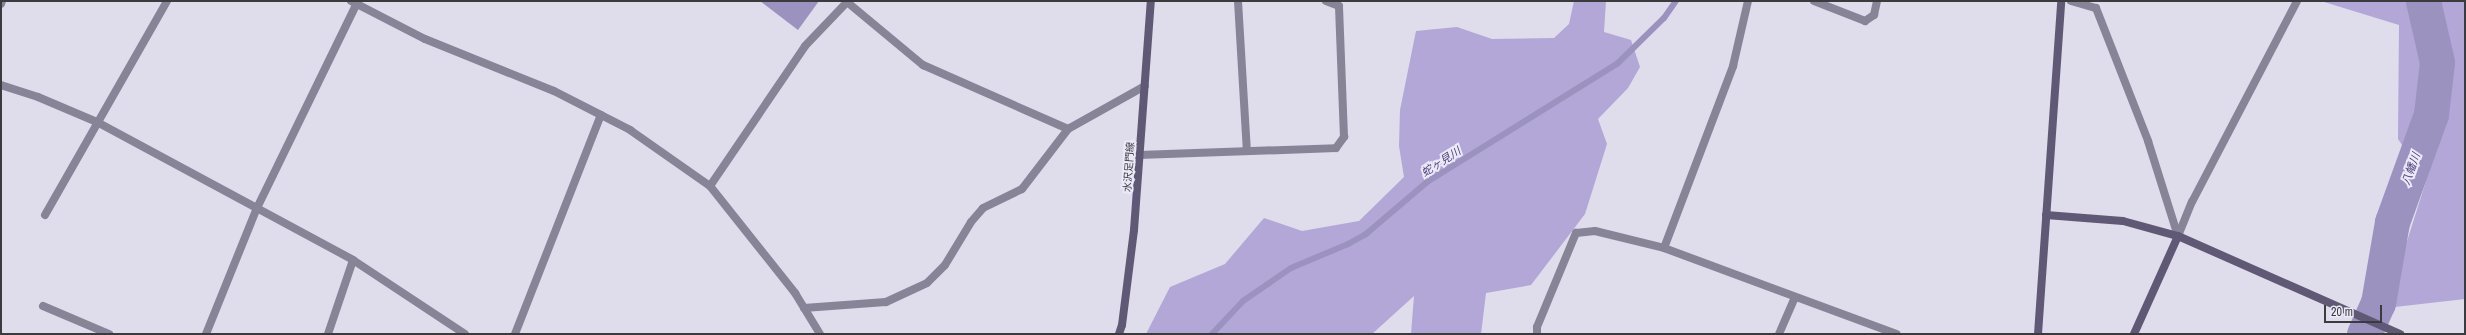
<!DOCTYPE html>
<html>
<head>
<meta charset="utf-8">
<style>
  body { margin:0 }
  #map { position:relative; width:2466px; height:335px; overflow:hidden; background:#dfdceb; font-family:"Archivo Narrow","Noto Sans JP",sans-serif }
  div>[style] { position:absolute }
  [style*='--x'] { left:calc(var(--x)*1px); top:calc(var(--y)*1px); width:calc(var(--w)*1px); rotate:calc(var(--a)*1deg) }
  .forest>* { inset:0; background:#b2a7d6 }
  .water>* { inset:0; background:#9c92bf }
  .stream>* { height:6px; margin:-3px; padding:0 3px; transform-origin:3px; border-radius:3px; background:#9c92bf }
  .river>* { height:35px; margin:-17.5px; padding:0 17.5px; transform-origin:17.5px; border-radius:17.5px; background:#9c92bf }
  .street>* { height:8px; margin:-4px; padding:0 4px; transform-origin:4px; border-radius:4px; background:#888498 }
  .secondary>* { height:8px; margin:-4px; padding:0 4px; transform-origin:4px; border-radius:4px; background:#605976 }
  span { translate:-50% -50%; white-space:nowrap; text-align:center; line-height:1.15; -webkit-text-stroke:4px #ece9f8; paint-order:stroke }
  .street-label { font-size:10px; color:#3b3a3f }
  .water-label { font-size:11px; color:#503f7a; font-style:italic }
  .frame { position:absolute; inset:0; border:2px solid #3b3a3f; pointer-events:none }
  .scale { position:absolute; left:2324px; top:305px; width:58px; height:18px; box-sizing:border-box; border:2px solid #3b3a3f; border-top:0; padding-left:5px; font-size:12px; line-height:14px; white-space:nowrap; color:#3b3a3f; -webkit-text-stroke:3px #ece9f8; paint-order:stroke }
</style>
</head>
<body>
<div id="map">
  <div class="forest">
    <div style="clip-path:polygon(1574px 1px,1606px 1px,1604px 32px,1631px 40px,1640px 67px,1628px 88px,1598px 119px,1607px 144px,1585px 214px,1531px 285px,1486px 293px,1481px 334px,1411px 334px,1414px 296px,1372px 334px,1146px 334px,1170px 287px,1225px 264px,1264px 218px,1302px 231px,1359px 221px,1404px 177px,1399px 146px,1400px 110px,1416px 31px,1457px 27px,1492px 39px,1554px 38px,1569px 24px)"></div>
    <div style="clip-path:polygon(2321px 1px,2465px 1px,2465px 299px,2386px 308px,2426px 181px,2398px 139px,2399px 25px)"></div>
  </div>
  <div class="water">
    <div style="clip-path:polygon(760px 1px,819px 1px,798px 30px)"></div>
  </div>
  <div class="stream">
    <div style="--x:1212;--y:334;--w:45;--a:-46.8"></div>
    <div style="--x:1243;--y:301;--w:58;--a:-34.5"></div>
    <div style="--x:1291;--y:268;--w:62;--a:-22.8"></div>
    <div style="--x:1348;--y:244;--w:21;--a:-29"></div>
    <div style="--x:1366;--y:234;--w:80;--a:-40.4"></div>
    <div style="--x:1427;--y:182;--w:225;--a:-31.9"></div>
    <div style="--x:1618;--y:63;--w:64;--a:-44.4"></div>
    <div style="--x:1664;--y:18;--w:21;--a:-55"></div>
  </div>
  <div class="river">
    <div style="--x:2364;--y:334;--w:34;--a:-66"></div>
    <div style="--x:2378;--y:303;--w:82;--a:-80.2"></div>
    <div style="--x:2392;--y:222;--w:115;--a:-70.1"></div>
    <div style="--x:2431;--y:114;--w:52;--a:-83.4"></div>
    <div style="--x:2437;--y:62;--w:63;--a:-102.9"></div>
  </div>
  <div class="street">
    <div style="--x:351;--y:1;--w:83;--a:27.2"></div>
    <div style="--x:425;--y:39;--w:139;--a:22"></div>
    <div style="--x:554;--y:91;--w:53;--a:27.1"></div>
    <div style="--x:601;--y:115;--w:33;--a:27"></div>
    <div style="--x:630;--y:130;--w:98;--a:35"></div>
    <div style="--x:710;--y:186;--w:137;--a:51.5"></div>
    <div style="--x:795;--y:293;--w:48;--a:58.6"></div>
    <div style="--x:1238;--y:1;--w:150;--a:86.6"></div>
    <div style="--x:1814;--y:1;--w:55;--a:21.4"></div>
    <div style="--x:1865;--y:21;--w:11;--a:-34"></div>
    <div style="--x:1874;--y:15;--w:14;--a:-78"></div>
    <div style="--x:2071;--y:1;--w:26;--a:16"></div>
    <div style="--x:2096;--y:8;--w:143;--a:68.6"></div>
    <div style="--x:2148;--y:141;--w:100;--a:72.5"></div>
    <div style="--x:847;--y:2;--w:99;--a:39.7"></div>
    <div style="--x:923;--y:65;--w:158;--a:23.8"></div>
    <div style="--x:1;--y:4;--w:3;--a:-72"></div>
    <div style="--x:1;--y:85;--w:39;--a:18"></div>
    <div style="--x:38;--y:97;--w:64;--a:23"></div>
    <div style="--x:97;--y:122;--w:291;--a:28.3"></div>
    <div style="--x:353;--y:260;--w:134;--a:33.5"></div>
    <div style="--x:1139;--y:155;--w:197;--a:-2"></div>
    <div style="--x:1336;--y:148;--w:14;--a:-54"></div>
    <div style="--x:1344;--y:137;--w:131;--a:-92.2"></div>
    <div style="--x:1339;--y:6;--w:14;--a:-159"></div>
    <div style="--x:710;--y:186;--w:169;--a:-55.8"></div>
    <div style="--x:805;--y:46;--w:62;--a:-46.3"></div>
    <div style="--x:45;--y:215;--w:246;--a:-60.3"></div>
    <div style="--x:2178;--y:236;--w:37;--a:-68"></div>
    <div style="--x:2192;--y:202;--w:227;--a:-62.4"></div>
    <div style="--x:1664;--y:248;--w:195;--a:-69.2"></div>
    <div style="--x:1733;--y:66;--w:67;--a:-77"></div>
    <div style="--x:43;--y:306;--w:72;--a:23"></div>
    <div style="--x:804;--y:308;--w:82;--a:-4.2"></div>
    <div style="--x:886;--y:302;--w:45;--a:-24.9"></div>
    <div style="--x:927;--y:283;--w:25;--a:-45"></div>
    <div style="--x:945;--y:265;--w:50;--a:-58.8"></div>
    <div style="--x:971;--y:222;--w:18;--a:-49"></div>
    <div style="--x:983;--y:208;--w:43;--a:-26"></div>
    <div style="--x:1022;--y:189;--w:76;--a:-52.5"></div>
    <div style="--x:1068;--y:129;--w:88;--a:-29.2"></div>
    <div style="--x:206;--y:334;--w:136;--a:-68"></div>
    <div style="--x:257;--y:208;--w:226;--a:-64"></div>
    <div style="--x:328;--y:334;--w:78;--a:-71.3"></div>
    <div style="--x:515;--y:334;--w:235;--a:-68.6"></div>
    <div style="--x:1537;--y:334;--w:7;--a:-90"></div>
    <div style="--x:1537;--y:327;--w:102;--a:-67.5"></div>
    <div style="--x:1576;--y:233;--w:19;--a:-6"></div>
    <div style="--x:1595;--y:231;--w:71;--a:13.8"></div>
    <div style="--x:1664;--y:248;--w:248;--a:20.3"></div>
    <div style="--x:1779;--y:334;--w:40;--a:-66.6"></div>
  </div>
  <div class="secondary">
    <div style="--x:2046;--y:215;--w:77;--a:4.5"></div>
    <div style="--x:2123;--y:221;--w:57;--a:15.3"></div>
    <div style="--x:2178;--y:236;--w:243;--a:23.8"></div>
    <div style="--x:1119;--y:334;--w:9;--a:-72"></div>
    <div style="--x:1122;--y:325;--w:96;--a:-82.8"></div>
    <div style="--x:1134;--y:230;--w:230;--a:-85.8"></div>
    <div style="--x:2038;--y:334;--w:334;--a:-86"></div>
    <div style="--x:2134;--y:334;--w:107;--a:-65.8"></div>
  </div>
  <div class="street-label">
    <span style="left:1129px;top:167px;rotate:-86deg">水沢足門線</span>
  </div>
  <div class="water-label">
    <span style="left:1441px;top:162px;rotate:-33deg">蛇ヶ見川</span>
    <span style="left:2411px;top:169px;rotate:-70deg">八幡川</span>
  </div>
  <div class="frame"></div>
  <div class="scale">20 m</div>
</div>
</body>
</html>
